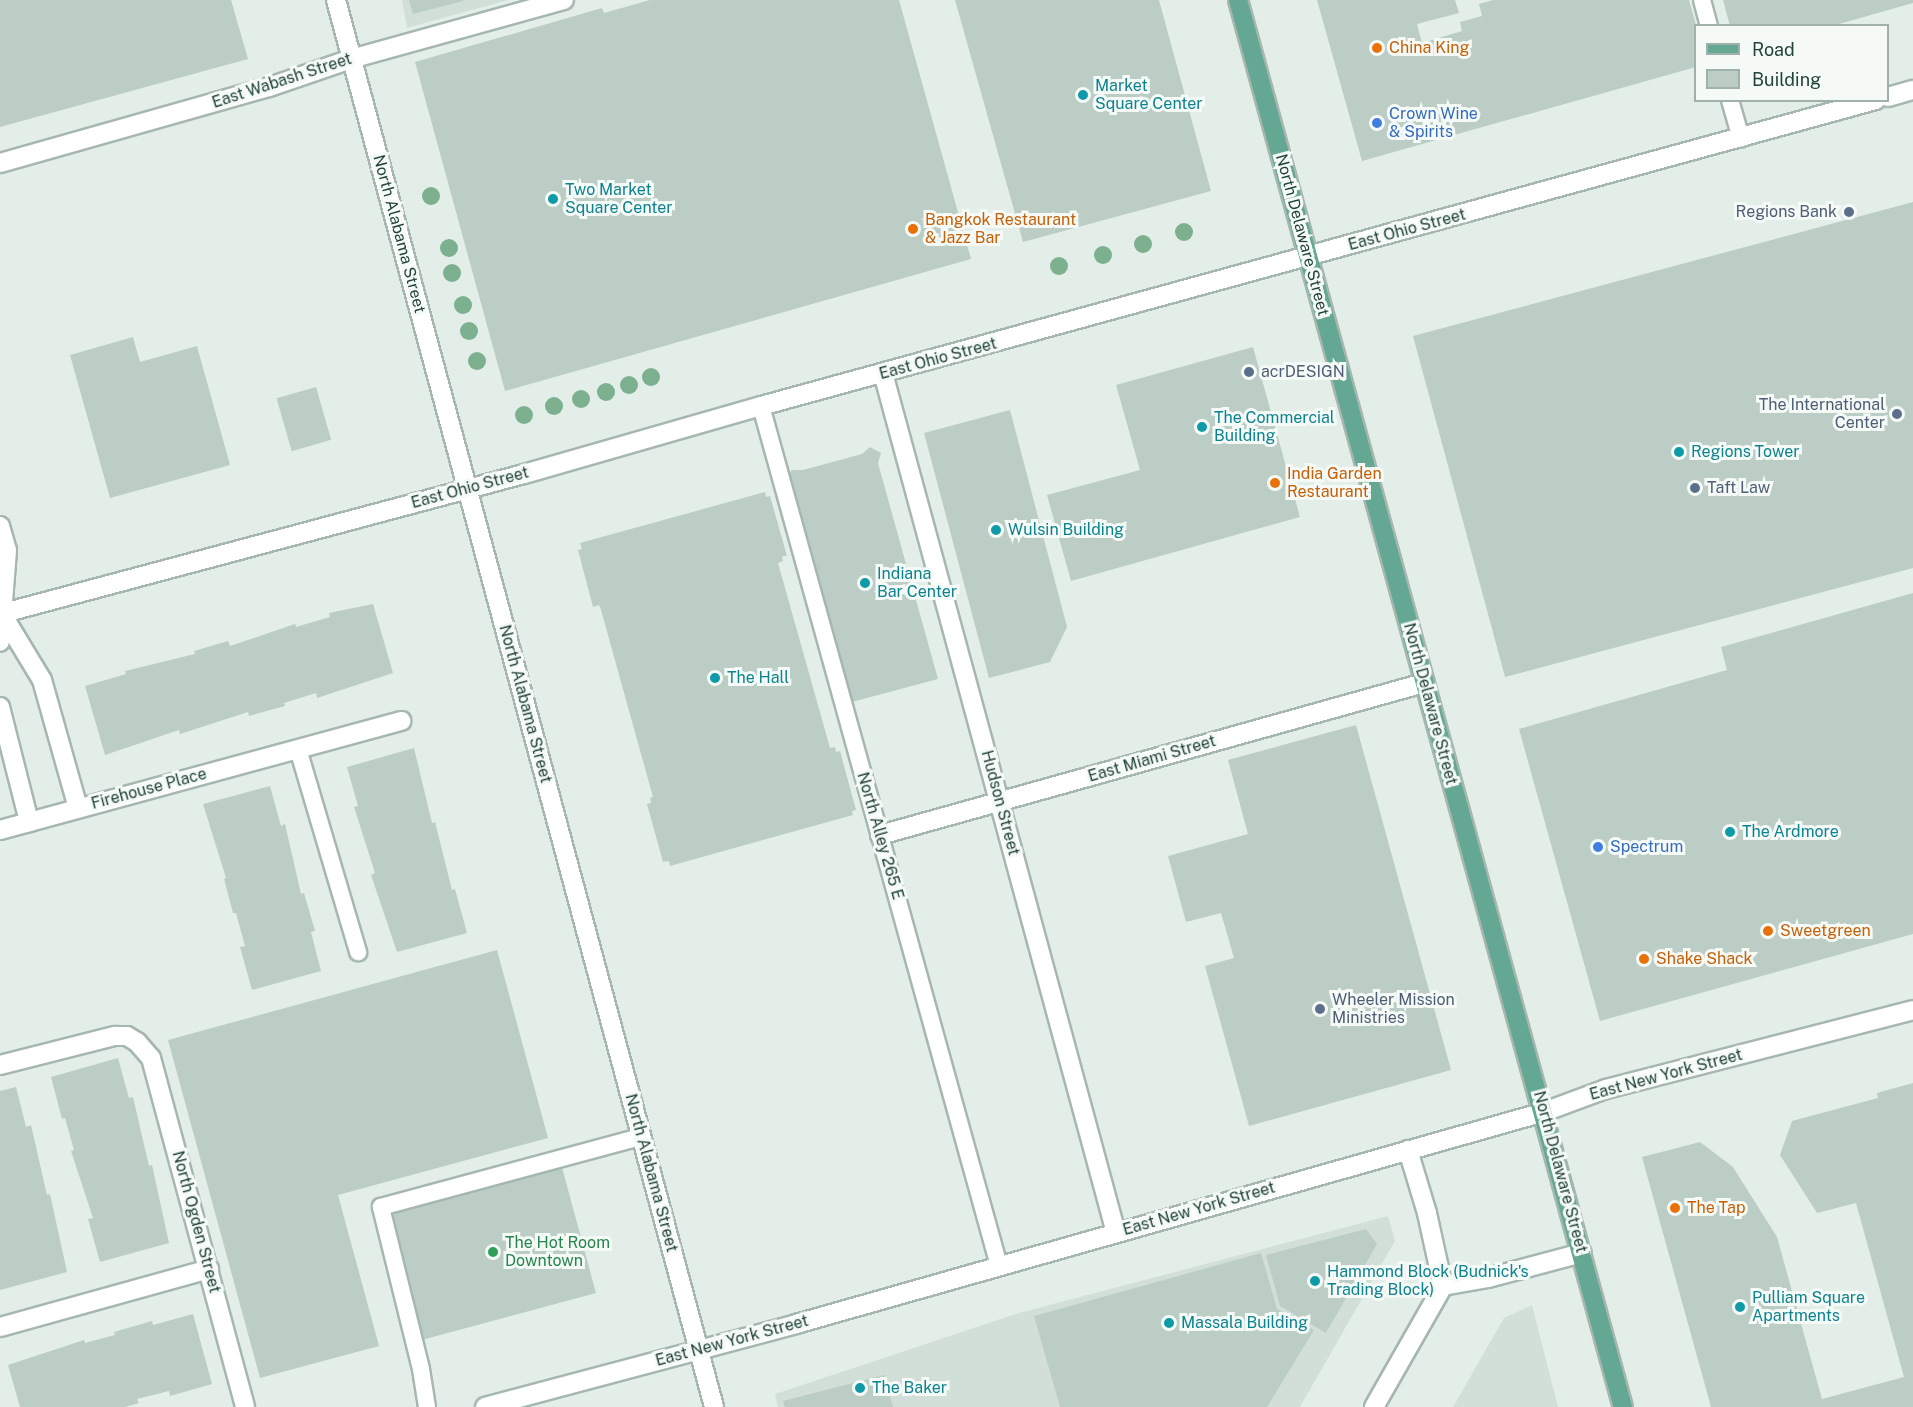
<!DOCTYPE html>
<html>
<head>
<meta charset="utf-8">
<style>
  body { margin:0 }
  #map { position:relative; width:1913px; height:1407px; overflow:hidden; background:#e4eee9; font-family:"Public Sans",sans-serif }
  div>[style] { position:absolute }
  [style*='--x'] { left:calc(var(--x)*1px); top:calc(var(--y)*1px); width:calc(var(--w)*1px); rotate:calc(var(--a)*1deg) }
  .built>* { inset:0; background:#d2dfd8 }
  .building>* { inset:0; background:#bbcdc5; transform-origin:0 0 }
  .roads { filter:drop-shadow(2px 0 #a6b7b0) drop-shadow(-2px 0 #a6b7b0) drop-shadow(0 2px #a6b7b0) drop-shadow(0 -2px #a6b7b0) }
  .service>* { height:16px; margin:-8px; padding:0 8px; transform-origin:8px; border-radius:8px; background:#fff }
  .pedestrian>* { height:18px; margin:-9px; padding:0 9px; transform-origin:9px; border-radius:9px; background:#fff }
  .minor>* { height:18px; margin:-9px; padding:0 9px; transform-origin:9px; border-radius:9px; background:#fff }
  .secondary>* { height:18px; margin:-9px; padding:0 9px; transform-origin:9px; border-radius:9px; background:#fff }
  .primary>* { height:18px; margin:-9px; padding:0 9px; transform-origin:9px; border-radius:9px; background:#64a894 }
  .trees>* { width:18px; height:18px; margin:-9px; border-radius:50%; background:#7cb08f }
  .dots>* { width:16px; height:16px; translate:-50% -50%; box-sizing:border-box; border:3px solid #f5faf7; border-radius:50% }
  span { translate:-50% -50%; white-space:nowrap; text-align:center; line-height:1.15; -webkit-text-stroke:6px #f5faf7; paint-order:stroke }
  .food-label { font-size:16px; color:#c56008 }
  .left { translate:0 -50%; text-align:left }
  .street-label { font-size:16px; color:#214238 }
  .culture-label { font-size:16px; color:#0d838f }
  .shop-label { font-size:16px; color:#366cbe }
  .service-label { font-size:16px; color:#4e5e75 }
  .right { translate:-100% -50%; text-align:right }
  .leisure-label { font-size:16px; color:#27864d }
  .legend { position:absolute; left:1694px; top:24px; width:195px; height:78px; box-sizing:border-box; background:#f5faf7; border:2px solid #a0b0ab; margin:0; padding:8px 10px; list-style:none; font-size:18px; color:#214238 }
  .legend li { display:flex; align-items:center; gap:12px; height:30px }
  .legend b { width:30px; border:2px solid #a0b0ab }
</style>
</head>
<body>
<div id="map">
  <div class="built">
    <div style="clip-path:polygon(402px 0,508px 0,407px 28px)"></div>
    <div style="clip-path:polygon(1388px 1216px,1395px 1241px,1300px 1407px,778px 1407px,775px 1394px,1019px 1313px)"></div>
    <div style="clip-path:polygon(1532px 1305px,1558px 1407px,1453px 1407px,1504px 1318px)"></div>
  </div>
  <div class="building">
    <div style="clip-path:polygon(0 0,231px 0,248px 59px,0 127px)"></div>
    <div style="clip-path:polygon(409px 0,463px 0,463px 1px,413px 14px)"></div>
    <div style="clip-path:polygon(650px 0,899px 0,971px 259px,505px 391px,415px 62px,602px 8px,604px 13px)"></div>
    <div style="clip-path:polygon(955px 0,1159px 0,1211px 191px,1023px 242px)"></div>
    <div style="clip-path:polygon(1317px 0,1455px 0,1459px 13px,1417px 24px,1422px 43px,1462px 31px,1460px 22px,1482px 16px,1479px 4px,1493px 0,1689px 0,1696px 25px,1696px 67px,1362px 161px)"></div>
    <div style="clip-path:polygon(1723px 0,1913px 0,1913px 3px,1832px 26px,1730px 26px)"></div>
    <div style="clip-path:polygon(1913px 202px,1913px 568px,1505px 677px,1413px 336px)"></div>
    <div style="clip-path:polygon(133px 337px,140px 362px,197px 346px,230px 465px,110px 498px,70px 355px)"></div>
    <div style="clip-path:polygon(1253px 347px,1300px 517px,1071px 581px,1047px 495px,1140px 470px,1116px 385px)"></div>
    <div style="left:316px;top:387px;width:55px;height:41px;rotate:74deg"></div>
    <div style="clip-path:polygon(1010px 410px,1067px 627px,1050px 662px,989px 678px,924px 433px)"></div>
    <div style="clip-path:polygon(870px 447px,881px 453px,878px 463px,938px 679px,852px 702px,787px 476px,792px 470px,803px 470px,862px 454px)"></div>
    <div style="clip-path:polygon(765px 492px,766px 497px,770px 496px,787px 556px,782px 556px,783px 561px,778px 563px,830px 748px,835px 747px,836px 752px,840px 751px,856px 810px,852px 811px,853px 815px,670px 866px,669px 861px,663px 862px,647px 804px,651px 803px,650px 798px,653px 797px,601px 610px,599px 605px,593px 607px,578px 550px,582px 549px,580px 543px)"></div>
    <div style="clip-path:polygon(1913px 593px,1913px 934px,1600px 1021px,1519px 729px,1727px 670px,1721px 647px)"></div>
    <div style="clip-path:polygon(373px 604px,393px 673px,317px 698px,316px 693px,284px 703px,285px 706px,249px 716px,248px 712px,180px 734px,179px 730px,105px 755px,85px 686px,126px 674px,125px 671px,195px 654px,194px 651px,228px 641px,230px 646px,295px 624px,296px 627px,330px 617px,329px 613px)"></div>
    <div style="clip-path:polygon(1356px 725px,1451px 1070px,1249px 1126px,1205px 966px,1234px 958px,1221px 913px,1186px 922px,1168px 856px,1248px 834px,1228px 760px)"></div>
    <div style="clip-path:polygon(414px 748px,432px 823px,435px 822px,452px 890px,455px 889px,467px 933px,397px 952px,371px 875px,375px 873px,354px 807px,358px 806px,347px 767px)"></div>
    <div style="clip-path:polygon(270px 786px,281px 826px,285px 824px,301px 894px,304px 893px,315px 931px,311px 932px,321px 971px,252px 990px,240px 947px,245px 946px,236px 913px,233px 913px,224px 879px,226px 878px,203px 804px)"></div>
    <div style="clip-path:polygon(497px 950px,548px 1138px,338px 1195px,379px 1346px,260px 1378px,168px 1040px)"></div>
    <div style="clip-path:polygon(118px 1058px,129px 1098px,133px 1097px,149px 1166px,152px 1165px,169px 1243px,100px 1262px,88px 1219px,93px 1218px,71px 1151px,74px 1150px,65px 1118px,62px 1119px,51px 1077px)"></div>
    <div style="clip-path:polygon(1913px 1083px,1913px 1407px,1711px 1407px,1642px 1157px,1700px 1142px,1733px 1167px,1777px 1237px,1822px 1399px,1904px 1377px,1856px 1203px,1817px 1213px,1780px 1155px,1792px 1121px,1878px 1098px,1877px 1093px)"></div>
    <div style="clip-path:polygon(16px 1087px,26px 1127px,31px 1125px,47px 1195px,50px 1194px,67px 1272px,0 1290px,0 1091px)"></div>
    <div style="clip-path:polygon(560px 1160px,596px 1293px,418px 1341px,406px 1296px,413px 1294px,391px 1212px)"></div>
    <div style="clip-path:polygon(1366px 1229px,1377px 1244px,1326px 1333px,1280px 1306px,1266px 1255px)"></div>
    <div style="clip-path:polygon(1261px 1253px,1277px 1309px,1314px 1330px,1267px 1407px,1060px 1407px,1034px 1316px)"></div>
    <div style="clip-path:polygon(193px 1314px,212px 1384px,170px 1396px,169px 1391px,137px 1399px,139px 1403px,125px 1407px,20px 1407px,8px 1365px,84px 1340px,85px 1343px,115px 1335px,114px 1332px,152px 1321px,153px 1325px)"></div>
    <div style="clip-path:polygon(884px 1375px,893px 1407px,785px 1407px,783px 1401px)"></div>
  </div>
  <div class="roads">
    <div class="service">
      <div style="--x:1702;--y:0;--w:27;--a:75"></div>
      <div style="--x:1730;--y:100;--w:40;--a:74"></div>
      <div style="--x:761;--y:406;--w:892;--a:74.53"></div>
      <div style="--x:298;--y:749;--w:212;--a:73.5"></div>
      <div style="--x:427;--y:1407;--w:38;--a:-99"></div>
      <div style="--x:421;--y:1369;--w:167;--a:-103.9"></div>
      <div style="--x:381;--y:1207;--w:269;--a:-15.1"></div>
    </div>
    <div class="pedestrian">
      <div style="--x:351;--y:59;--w:221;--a:-15.5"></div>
    </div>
    <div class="minor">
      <div style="--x:0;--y:163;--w:280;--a:-15.8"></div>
      <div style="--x:269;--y:87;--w:87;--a:-18.9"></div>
      <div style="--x:883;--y:373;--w:891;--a:74.84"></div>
      <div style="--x:0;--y:526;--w:25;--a:74"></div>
      <div style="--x:7;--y:550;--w:92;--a:94.4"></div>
      <div style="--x:2;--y:614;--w:77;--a:58.8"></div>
      <div style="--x:42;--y:680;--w:133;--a:74.3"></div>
      <div style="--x:0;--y:707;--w:119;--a:75.8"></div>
      <div style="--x:0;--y:830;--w:416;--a:-15.2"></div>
      <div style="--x:880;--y:835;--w:565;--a:-15.61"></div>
      <div style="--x:0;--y:1065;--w:119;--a:-14.2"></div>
      <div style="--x:115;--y:1036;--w:12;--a:0"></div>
      <div style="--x:127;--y:1036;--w:12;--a:31"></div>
      <div style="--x:137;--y:1042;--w:21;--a:49"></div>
      <div style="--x:151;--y:1058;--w:361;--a:74.9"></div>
      <div style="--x:0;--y:1327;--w:217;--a:-15.5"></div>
    </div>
    <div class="secondary">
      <div style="--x:336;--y:0;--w:1457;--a:74.96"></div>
      <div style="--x:1888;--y:97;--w:26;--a:-16"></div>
      <div style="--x:0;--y:614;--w:542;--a:-14.96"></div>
      <div style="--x:524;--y:474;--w:247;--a:-16"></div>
      <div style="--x:761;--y:406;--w:1156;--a:-15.35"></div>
      <div style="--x:1443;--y:1286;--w:46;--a:-10.1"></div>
      <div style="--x:1488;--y:1278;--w:97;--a:-14.9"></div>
      <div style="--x:485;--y:1407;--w:322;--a:-14.9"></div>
      <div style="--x:796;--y:1324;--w:777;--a:-15.82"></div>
      <div style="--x:1544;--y:1112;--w:66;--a:-20.4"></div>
      <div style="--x:1606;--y:1089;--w:317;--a:-14.4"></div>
      <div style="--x:1374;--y:1407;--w:139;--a:-60.3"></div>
      <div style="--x:1443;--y:1286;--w:75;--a:-102.4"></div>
      <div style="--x:1427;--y:1213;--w:66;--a:-106.8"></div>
    </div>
    <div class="primary">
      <div style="--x:1238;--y:0;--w:1459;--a:74.7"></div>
    </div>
  </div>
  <div class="trees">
    <div style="left:431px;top:196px"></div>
    <div style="left:1184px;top:232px"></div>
    <div style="left:1143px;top:244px"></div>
    <div style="left:449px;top:248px"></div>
    <div style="left:1103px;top:255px"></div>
    <div style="left:1059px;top:266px"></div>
    <div style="left:452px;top:273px"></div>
    <div style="left:463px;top:305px"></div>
    <div style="left:469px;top:331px"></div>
    <div style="left:477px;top:361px"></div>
    <div style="left:651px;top:377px"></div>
    <div style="left:629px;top:385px"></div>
    <div style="left:606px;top:392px"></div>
    <div style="left:581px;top:399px"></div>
    <div style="left:554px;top:406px"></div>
    <div style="left:524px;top:415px"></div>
  </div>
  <div class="dots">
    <div style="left:1377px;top:48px;background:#e8710a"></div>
    <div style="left:1083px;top:95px;background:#0f9aa8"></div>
    <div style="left:1377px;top:123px;background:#3f7fe0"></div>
    <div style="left:553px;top:199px;background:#0f9aa8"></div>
    <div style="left:1849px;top:212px;background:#5c6f8a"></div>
    <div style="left:913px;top:229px;background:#e8710a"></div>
    <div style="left:1249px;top:372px;background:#5c6f8a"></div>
    <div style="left:1897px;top:414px;background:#5c6f8a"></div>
    <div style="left:1202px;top:427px;background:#0f9aa8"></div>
    <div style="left:1679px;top:452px;background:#0f9aa8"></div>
    <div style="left:1275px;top:483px;background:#e8710a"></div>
    <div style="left:1695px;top:488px;background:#5c6f8a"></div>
    <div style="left:996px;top:530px;background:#0f9aa8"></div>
    <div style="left:865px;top:583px;background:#0f9aa8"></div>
    <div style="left:715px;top:678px;background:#0f9aa8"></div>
    <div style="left:1730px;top:832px;background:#0f9aa8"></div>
    <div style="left:1598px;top:847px;background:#3f7fe0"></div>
    <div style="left:1768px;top:931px;background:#e8710a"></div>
    <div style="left:1644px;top:959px;background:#e8710a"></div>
    <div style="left:1320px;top:1009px;background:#5c6f8a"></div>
    <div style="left:1675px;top:1208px;background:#e8710a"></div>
    <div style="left:493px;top:1252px;background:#2e9e5b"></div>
    <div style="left:1315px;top:1281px;background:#0f9aa8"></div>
    <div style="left:1740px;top:1307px;background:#0f9aa8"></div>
    <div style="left:1169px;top:1323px;background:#0f9aa8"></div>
    <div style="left:860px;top:1388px;background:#0f9aa8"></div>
  </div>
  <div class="food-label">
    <span class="left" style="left:1389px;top:48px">China King</span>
    <span class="left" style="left:925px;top:229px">Bangkok Restaurant<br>&amp; Jazz Bar</span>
    <span class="left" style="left:1287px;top:483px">India Garden<br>Restaurant</span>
    <span class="left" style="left:1780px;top:931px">Sweetgreen</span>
    <span class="left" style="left:1656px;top:959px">Shake Shack</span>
    <span class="left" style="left:1687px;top:1208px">The Tap</span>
  </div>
  <div class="street-label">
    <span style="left:282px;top:81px;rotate:-18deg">East Wabash Street</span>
    <span style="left:1407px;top:230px;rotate:-15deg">East Ohio Street</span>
    <span style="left:399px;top:234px;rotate:75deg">North Alabama Street</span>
    <span style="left:1302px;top:235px;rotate:75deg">North Delaware Street</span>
    <span style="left:938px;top:359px;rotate:-15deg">East Ohio Street</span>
    <span style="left:470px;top:488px;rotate:-15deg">East Ohio Street</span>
    <span style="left:525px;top:704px;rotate:75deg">North Alabama Street</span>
    <span style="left:1430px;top:704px;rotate:75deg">North Delaware Street</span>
    <span style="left:1152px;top:759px;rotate:-16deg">East Miami Street</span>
    <span style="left:149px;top:789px;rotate:-15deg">Firehouse Place</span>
    <span style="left:1000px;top:803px;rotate:75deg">Hudson Street</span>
    <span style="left:880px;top:836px;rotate:74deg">North Alley 265 E</span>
    <span style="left:1666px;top:1075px;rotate:-15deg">East New York Street</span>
    <span style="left:1560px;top:1172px;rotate:75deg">North Delaware Street</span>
    <span style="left:651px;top:1173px;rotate:75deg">North Alabama Street</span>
    <span style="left:1199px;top:1209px;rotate:-16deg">East New York Street</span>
    <span style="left:196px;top:1222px;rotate:75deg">North Ogden Street</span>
    <span style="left:732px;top:1341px;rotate:-15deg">East New York Street</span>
  </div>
  <div class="culture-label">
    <span class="left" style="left:1095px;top:95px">Market<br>Square Center</span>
    <span class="left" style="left:565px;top:199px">Two Market<br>Square Center</span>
    <span class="left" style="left:1214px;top:427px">The Commercial<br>Building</span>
    <span class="left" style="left:1691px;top:452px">Regions Tower</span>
    <span class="left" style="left:1008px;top:530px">Wulsin Building</span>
    <span class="left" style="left:877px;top:583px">Indiana<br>Bar Center</span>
    <span class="left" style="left:727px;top:678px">The Hall</span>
    <span class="left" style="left:1742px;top:832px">The Ardmore</span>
    <span class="left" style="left:1327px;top:1281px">Hammond Block (Budnick's<br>Trading Block)</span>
    <span class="left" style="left:1752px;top:1307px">Pulliam Square<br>Apartments</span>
    <span class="left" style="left:1181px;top:1323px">Massala Building</span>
    <span class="left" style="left:872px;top:1388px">The Baker</span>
  </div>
  <div class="shop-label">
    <span class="left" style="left:1389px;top:123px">Crown Wine<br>&amp; Spirits</span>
    <span class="left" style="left:1610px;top:847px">Spectrum</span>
  </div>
  <div class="service-label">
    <span class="right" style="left:1837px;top:212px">Regions Bank</span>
    <span class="left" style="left:1261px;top:372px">acrDESIGN</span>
    <span class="right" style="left:1885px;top:414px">The International<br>Center</span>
    <span class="left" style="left:1707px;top:488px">Taft Law</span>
    <span class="left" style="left:1332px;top:1009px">Wheeler Mission<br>Ministries</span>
  </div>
  <div class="leisure-label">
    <span class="left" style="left:505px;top:1252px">The Hot Room<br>Downtown</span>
  </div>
  <ul class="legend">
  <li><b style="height:8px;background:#64a894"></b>Road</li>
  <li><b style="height:16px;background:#bbcdc5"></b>Building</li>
  </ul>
</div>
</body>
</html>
